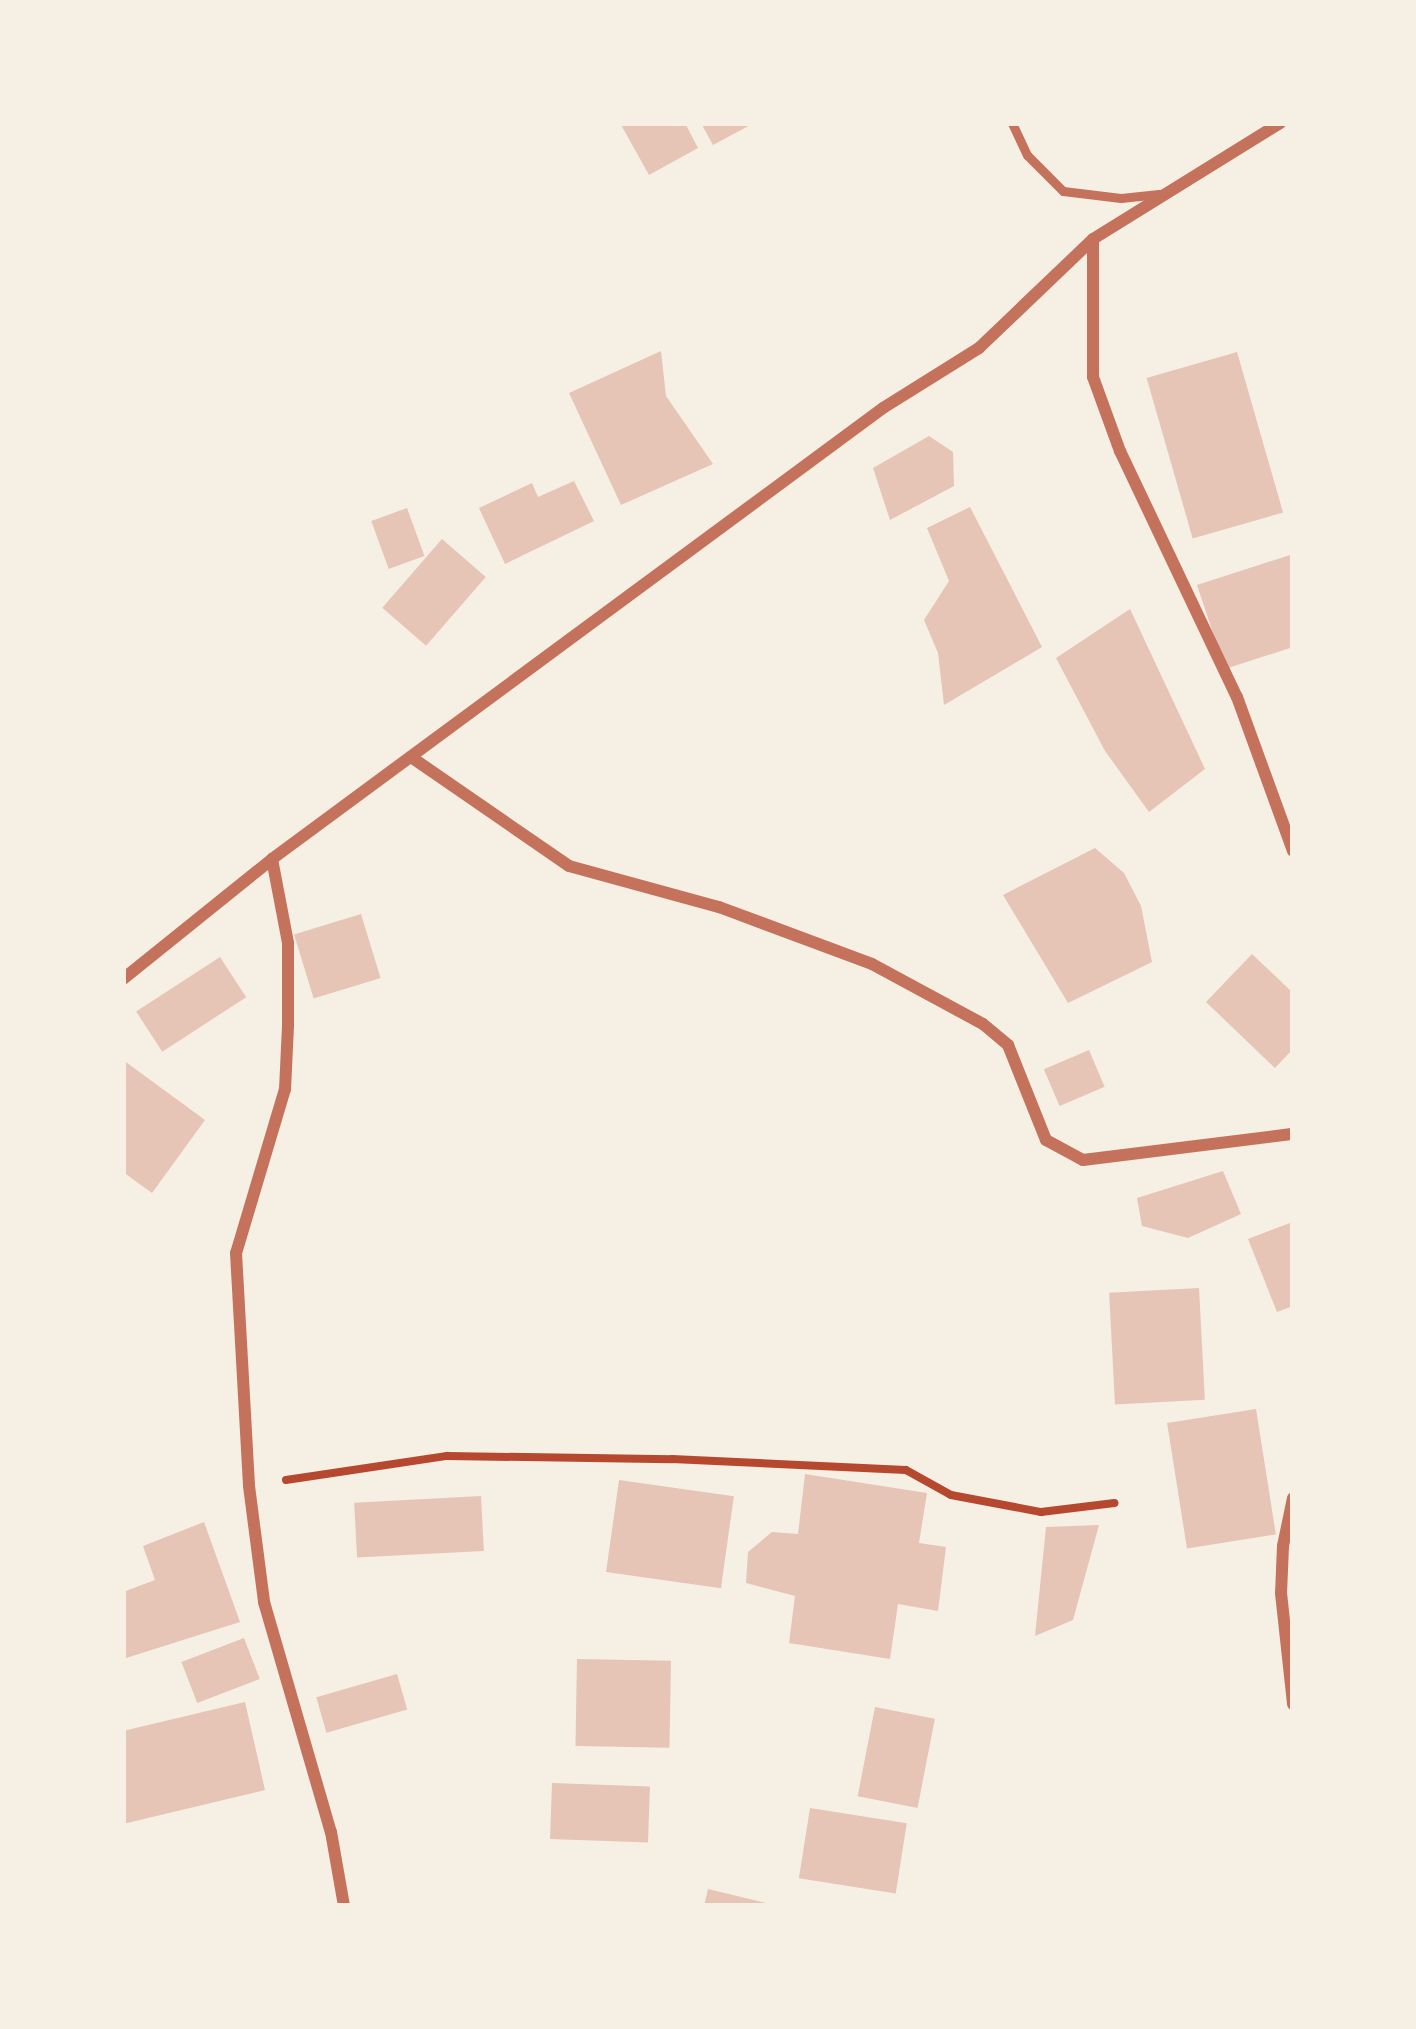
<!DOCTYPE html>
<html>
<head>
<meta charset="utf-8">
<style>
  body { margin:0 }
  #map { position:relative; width:1416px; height:2029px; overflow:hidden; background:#f6efe4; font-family:"Noto Sans",sans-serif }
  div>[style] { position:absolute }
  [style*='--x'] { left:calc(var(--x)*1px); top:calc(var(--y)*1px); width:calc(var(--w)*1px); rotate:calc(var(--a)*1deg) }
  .building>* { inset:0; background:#e6c5b7; transform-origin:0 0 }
  .path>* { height:8px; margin:-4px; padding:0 4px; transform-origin:4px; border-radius:4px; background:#b5482f }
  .service>* { height:9px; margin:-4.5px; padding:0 4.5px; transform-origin:4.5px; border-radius:4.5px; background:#c5725c }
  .minor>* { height:12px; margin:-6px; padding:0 6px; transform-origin:6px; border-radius:6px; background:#c5725c }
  span { translate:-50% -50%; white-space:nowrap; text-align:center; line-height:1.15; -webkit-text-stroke:12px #f6efe4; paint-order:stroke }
  .frame { position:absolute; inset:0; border:126px solid #f6efe4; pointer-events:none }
</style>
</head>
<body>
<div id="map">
  <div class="building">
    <div style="clip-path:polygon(620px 123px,685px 123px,698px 148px,649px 175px)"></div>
    <div style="clip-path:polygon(701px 123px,754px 123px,713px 145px)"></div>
    <div style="clip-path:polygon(661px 351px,666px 396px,713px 464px,621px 505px,569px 393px)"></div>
    <div style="left:1237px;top:352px;width:167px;height:94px;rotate:74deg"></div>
    <div style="clip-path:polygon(929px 436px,953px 452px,954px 486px,890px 520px,873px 468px)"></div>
    <div style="clip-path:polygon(574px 481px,594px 521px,505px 564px,479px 508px,532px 483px,538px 497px)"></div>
    <div style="clip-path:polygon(970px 507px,1042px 647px,944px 705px,938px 653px,924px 620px,949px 581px,927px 528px)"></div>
    <div style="left:407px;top:508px;width:51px;height:38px;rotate:70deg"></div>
    <div style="left:442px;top:539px;width:58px;height:91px;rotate:41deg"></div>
    <div style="clip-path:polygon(1293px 554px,1293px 647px,1225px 669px,1197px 585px)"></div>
    <div style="clip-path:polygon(1130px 609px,1205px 769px,1149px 812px,1105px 751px,1056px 658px)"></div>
    <div style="clip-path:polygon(1095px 848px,1124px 873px,1141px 906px,1152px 962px,1068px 1003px,1003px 895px)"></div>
    <div style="left:361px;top:914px;width:67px;height:70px;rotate:73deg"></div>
    <div style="clip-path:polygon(1252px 954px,1293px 993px,1293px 1049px,1275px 1068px,1206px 1002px)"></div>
    <div style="left:220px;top:957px;width:48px;height:100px;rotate:57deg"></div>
    <div style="left:1089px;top:1050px;width:40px;height:49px;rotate:67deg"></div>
    <div style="clip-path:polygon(123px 1060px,205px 1120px,152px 1193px,123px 1172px)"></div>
    <div style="clip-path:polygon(1223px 1171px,1241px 1214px,1188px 1238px,1142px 1226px,1137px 1198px)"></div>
    <div style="clip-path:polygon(1290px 1223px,1293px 1306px,1277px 1312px,1248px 1239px)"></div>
    <div style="left:1199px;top:1288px;width:112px;height:90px;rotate:87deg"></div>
    <div style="left:1256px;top:1409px;width:127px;height:90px;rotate:81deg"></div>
    <div style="clip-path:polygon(805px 1474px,927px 1493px,919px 1543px,946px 1547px,938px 1611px,898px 1604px,890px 1659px,789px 1643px,795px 1596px,746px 1583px,748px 1552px,772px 1532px,798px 1534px)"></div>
    <div style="left:619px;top:1480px;width:116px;height:93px;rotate:8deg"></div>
    <div style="left:481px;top:1496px;width:55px;height:127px;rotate:87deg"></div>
    <div style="clip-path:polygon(204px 1522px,240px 1622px,123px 1659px,123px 1592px,155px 1580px,143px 1546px)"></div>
    <div style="clip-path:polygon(1099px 1525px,1073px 1620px,1035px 1636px,1046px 1527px)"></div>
    <div style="left:244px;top:1638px;width:44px;height:67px;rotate:69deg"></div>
    <div style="left:577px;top:1659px;width:94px;height:87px;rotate:1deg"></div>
    <div style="left:397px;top:1674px;width:37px;height:84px;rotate:74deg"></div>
    <div style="clip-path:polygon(245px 1702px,265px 1790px,123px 1824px,123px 1731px)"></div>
    <div style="left:875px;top:1707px;width:61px;height:91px;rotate:11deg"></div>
    <div style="left:552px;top:1783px;width:98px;height:56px;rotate:2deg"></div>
    <div style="left:810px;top:1808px;width:98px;height:71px;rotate:9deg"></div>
    <div style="clip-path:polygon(708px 1889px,770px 1904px,770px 1906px,704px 1906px)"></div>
  </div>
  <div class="path">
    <div style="--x:286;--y:1480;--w:163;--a:-8.5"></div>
    <div style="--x:447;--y:1456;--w:225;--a:0.8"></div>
    <div style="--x:672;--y:1459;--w:234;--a:2.7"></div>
    <div style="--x:906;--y:1470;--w:51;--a:29.1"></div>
    <div style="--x:951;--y:1495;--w:92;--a:10.7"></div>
    <div style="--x:1041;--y:1512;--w:74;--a:-7"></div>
  </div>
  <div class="service">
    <div style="--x:1012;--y:123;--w:35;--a:65"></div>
    <div style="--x:1027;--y:155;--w:51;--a:45"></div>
    <div style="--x:1063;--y:191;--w:58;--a:6.9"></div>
    <div style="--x:1121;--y:198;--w:38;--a:-6"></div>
  </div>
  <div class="minor">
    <div style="--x:1093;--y:240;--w:137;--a:90"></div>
    <div style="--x:1093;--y:377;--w:79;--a:70"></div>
    <div style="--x:1120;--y:451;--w:272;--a:64.6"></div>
    <div style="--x:1237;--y:697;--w:164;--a:70"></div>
    <div style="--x:411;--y:757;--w:192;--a:34.6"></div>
    <div style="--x:569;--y:866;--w:156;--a:15.3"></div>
    <div style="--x:719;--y:907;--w:163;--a:20.4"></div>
    <div style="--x:872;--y:964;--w:126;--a:28.4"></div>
    <div style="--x:983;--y:1024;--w:33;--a:40"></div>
    <div style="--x:1008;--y:1045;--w:102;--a:68.2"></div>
    <div style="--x:1046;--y:1140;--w:42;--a:28.4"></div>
    <div style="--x:1083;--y:1160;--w:212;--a:-7.1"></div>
    <div style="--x:272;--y:859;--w:86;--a:79.2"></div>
    <div style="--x:288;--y:943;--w:83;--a:90"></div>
    <div style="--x:288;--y:1026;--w:63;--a:92.7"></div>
    <div style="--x:285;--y:1089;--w:171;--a:106.6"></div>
    <div style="--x:236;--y:1253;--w:233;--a:86.8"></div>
    <div style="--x:249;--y:1486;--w:117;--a:82.6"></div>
    <div style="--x:264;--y:1602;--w:240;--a:73.8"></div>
    <div style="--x:331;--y:1832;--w:75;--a:80"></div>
    <div style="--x:123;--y:979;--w:191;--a:-38.8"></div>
    <div style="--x:272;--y:859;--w:759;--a:-36.43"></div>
    <div style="--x:883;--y:408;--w:113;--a:-32"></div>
    <div style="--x:979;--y:348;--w:158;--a:-43.7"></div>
    <div style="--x:1093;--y:239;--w:220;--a:-31.8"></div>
    <div style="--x:1293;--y:1498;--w:49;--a:101.8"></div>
    <div style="--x:1283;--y:1546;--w:47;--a:92.4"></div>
    <div style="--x:1281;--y:1593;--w:112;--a:83.8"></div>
  </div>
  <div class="frame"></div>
</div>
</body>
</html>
